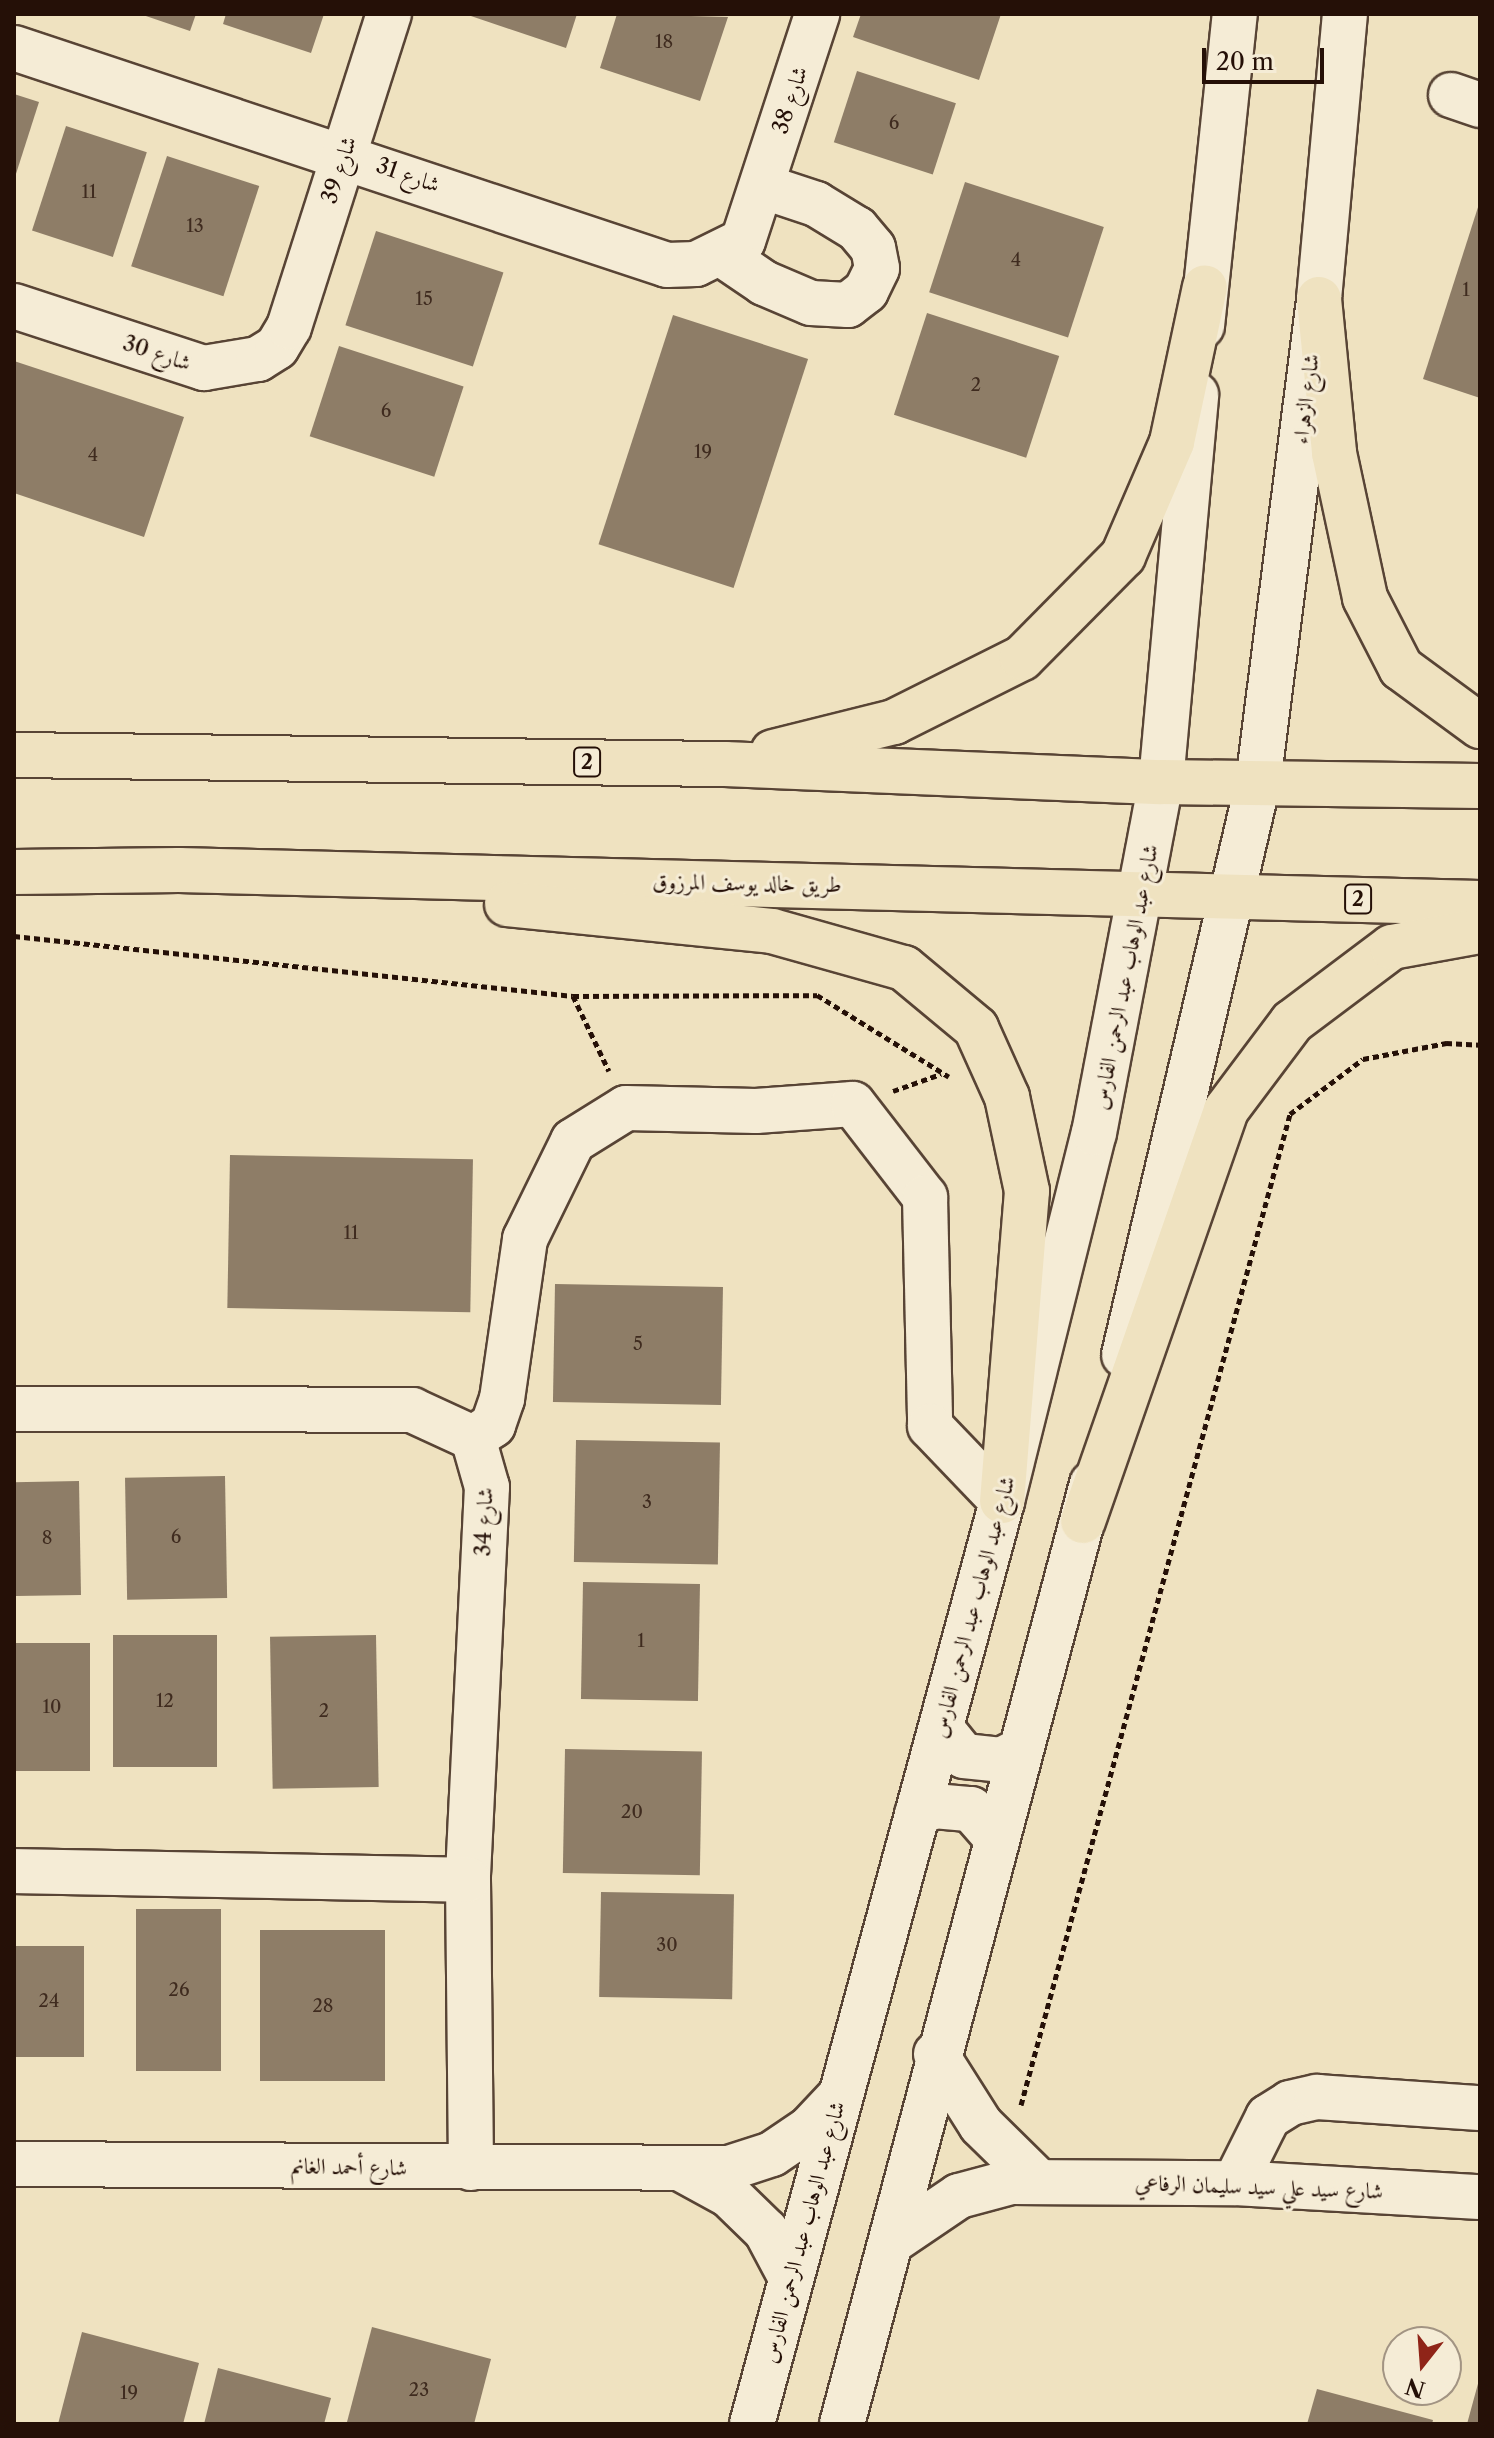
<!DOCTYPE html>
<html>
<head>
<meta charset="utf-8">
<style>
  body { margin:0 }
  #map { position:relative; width:1494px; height:2438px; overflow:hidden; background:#efe2c0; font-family:"Libre Caslon Text",Amiri,serif }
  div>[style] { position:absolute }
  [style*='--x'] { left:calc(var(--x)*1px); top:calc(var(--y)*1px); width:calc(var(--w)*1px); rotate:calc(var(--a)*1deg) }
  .building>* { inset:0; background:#8e7d67; transform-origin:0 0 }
  .path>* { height:5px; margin-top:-2.5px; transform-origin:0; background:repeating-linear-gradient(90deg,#251007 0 6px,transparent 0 10px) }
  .roads { filter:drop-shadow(2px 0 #584435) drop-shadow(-2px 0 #584435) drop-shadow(0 2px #584435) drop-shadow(0 -2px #584435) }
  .minor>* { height:44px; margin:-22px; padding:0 22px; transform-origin:22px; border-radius:22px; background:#f5ecd6 }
  .major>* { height:44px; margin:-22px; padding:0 22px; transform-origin:22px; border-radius:22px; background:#efe2c0 }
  span { translate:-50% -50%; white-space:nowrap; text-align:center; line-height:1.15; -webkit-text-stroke:6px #f5ecd6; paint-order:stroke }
  .number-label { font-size:18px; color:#3f2b1f }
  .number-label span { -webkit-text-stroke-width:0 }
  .shield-label span { padding:2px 6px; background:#f5ecd6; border:2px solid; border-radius:6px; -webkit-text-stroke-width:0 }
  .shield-label { font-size:20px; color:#251007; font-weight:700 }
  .street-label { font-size:22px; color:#251007 }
  .frame { position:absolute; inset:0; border:16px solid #251007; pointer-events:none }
  .north { position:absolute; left:1382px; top:2326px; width:80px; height:80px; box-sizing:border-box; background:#f5ecd6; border:2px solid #a29483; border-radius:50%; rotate:197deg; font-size:22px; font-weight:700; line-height:32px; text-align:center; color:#251007 }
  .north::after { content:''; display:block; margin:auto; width:28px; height:36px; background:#8f2418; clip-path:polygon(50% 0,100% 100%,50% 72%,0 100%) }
  .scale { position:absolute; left:1202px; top:48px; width:122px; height:36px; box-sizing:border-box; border:4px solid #251007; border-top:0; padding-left:10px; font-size:24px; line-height:28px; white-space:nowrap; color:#251007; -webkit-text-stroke:6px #f5ecd6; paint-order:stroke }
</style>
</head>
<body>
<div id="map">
  <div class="building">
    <div style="clip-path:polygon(140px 14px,196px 14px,190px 31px)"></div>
    <div style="clip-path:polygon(226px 14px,324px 14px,311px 53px,223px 24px)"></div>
    <div style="clip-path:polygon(465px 14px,577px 14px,566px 48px)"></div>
    <div style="clip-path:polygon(617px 14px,728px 17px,700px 101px,600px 68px)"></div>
    <div style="clip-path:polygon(861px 14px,1001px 14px,979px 80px,853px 37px)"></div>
    <div style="left:857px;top:71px;width:104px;height:75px;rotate:18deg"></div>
    <div style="clip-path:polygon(14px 94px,39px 102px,15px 177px,14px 177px)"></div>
    <div style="left:66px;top:126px;width:85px;height:110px;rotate:18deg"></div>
    <div style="left:167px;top:156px;width:97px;height:116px;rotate:18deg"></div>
    <div style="left:965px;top:182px;width:146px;height:116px;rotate:18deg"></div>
    <div style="clip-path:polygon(1479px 204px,1480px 204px,1480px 398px,1423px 379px)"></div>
    <div style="left:376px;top:231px;width:134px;height:99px;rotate:18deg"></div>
    <div style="left:927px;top:313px;width:139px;height:107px;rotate:18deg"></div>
    <div style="left:673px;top:315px;width:142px;height:241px;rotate:18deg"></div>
    <div style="left:339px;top:346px;width:131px;height:95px;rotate:18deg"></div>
    <div style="clip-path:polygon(14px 361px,184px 417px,144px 537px,14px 493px)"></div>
    <div style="left:230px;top:1155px;width:243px;height:153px;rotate:1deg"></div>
    <div style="left:555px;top:1284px;width:168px;height:118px;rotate:1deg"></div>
    <div style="left:576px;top:1440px;width:144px;height:122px;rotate:1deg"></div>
    <div style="left:225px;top:1476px;width:122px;height:100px;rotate:89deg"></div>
    <div style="left:79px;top:1481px;width:114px;height:65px;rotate:89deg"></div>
    <div style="left:583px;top:1582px;width:117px;height:117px;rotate:1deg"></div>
    <div style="left:217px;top:1635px;width:132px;height:104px;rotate:90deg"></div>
    <div style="left:376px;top:1635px;width:152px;height:106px;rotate:89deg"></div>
    <div style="left:90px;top:1643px;width:128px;height:76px;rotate:90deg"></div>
    <div style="left:565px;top:1749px;width:137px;height:124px;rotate:1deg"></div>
    <div style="left:601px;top:1892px;width:133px;height:105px;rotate:1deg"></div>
    <div style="left:136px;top:1909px;width:85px;height:162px"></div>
    <div style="left:385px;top:1930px;width:151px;height:125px;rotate:90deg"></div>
    <div style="left:14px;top:1946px;width:70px;height:111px"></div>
    <div style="clip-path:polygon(372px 2327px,491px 2359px,474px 2424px,347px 2422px)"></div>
    <div style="clip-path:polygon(82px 2332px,199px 2363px,183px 2424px,58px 2424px)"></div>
    <div style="clip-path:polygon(218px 2368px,331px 2398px,324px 2424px,204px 2424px)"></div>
    <div style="clip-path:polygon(1479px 2380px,1480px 2424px,1467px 2424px)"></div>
    <div style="clip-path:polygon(1317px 2389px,1433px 2420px,1432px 2424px,1307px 2424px)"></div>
  </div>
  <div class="path">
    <div style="--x:14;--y:936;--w:562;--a:6.13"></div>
    <div style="--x:573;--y:996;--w:244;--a:-0.2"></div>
    <div style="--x:817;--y:995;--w:155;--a:31.8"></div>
    <div style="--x:573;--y:996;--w:83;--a:64.4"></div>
    <div style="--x:893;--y:1091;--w:51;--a:-19.5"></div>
    <div style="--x:1021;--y:2105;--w:1027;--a:-74.81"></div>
    <div style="--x:1290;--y:1114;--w:91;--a:-37"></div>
    <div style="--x:1363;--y:1059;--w:85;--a:-10.9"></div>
    <div style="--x:1446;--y:1043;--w:34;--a:3"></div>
  </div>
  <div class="roads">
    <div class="minor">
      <div style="--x:14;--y:48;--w:688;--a:18.38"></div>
      <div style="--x:667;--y:265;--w:29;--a:-2"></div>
      <div style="--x:696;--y:264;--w:52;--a:-26.1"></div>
      <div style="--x:743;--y:241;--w:239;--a:-71.9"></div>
      <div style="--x:1451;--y:95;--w:31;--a:19"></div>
      <div style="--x:723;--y:255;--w:50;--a:34.3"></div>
      <div style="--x:764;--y:283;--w:51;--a:23.1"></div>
      <div style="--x:811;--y:303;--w:37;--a:3"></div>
      <div style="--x:848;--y:305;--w:23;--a:-38"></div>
      <div style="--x:866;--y:291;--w:25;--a:-64"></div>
      <div style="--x:877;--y:268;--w:20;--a:-101"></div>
      <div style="--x:873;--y:248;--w:25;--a:-130"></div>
      <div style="--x:857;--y:229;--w:48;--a:-148.6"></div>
      <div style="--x:816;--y:204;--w:57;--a:-161.6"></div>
      <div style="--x:14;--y:306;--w:200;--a:18.1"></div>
      <div style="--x:204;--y:368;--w:55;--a:-9.5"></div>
      <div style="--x:258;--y:359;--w:22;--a:-32"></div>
      <div style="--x:277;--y:347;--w:23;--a:-59"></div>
      <div style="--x:289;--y:327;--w:329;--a:-72.3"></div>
      <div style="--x:1202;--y:326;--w:314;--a:-84"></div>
      <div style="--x:1124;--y:1355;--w:587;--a:-76.82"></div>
      <div style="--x:1258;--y:783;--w:488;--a:-82.8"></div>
      <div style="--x:1319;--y:299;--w:286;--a:-84.8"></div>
      <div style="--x:14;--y:1409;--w:398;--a:0.1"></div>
      <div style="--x:412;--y:1410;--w:67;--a:24.7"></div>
      <div style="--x:473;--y:1438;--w:51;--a:74.1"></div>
      <div style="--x:487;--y:1487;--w:393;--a:92.8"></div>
      <div style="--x:468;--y:1880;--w:288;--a:89.4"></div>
      <div style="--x:473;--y:1438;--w:24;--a:-33"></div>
      <div style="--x:493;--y:1425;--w:28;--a:-71"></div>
      <div style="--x:502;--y:1399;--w:162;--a:-81.8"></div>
      <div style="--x:525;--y:1239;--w:109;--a:-63.9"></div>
      <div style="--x:573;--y:1141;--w:62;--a:-31.9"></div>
      <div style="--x:626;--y:1108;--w:130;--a:1.3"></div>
      <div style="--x:756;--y:1111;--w:97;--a:-4.1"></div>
      <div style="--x:853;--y:1104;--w:118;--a:52.3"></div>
      <div style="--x:925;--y:1197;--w:229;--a:88.7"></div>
      <div style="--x:930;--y:1426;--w:104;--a:46.2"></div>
      <div style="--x:941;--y:1728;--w:36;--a:51"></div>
      <div style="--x:964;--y:1756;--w:37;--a:6"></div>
      <div style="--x:1001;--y:1760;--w:18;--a:-27"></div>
      <div style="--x:917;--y:1814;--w:19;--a:-25"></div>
      <div style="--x:934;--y:1806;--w:37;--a:5"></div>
      <div style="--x:971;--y:1809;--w:37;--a:49"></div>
      <div style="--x:14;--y:1871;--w:454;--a:1.1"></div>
      <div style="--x:936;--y:2054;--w:84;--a:57.6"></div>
      <div style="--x:981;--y:2125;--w:78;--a:44.5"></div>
      <div style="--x:14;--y:2164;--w:715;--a:0.32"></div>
      <div style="--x:729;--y:2168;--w:45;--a:-18"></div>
      <div style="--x:772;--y:2154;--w:45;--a:-34"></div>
      <div style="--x:809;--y:2129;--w:45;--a:-46.8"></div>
      <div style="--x:683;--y:2170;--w:52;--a:28.5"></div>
      <div style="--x:729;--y:2195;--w:52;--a:44.2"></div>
      <div style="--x:766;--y:2231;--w:53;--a:62"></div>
      <div style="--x:1235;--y:2183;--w:74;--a:-63.4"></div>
      <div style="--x:1268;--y:2117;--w:26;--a:-32"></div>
      <div style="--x:1290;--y:2103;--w:28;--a:-13"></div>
      <div style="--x:1317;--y:2097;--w:163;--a:3.9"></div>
      <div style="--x:891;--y:2242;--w:82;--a:-34.1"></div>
      <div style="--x:959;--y:2196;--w:54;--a:-15.1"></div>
      <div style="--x:1011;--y:2182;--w:224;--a:0.3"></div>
      <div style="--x:1235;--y:2183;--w:245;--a:3.3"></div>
      <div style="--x:752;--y:2424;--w:956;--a:-74.84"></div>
      <div style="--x:1002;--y:1501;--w:379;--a:-76"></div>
      <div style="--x:1094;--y:1133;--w:357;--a:-79.2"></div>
      <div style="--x:1161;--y:782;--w:389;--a:-84.8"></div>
      <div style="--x:842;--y:2424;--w:973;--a:-75.11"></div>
    </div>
    <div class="major">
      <div style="--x:1319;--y:299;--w:155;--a:84.4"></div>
      <div style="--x:1334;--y:453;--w:148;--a:77.9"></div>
      <div style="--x:1365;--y:598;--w:79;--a:62.8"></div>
      <div style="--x:1401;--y:668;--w:98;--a:36.3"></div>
      <div style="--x:773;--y:752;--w:125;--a:-13.9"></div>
      <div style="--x:894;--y:722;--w:143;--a:-26.6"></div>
      <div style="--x:1022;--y:658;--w:144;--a:-45.3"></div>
      <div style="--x:1123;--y:556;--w:124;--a:-66.7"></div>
      <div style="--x:1172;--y:442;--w:158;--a:-78"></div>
      <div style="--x:14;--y:755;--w:711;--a:0.73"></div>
      <div style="--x:725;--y:764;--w:436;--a:2.4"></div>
      <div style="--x:1161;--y:782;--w:319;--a:0.7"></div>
      <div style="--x:14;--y:872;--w:165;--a:-0.7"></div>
      <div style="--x:179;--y:870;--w:1301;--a:1.45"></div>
      <div style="--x:507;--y:904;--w:266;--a:5.8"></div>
      <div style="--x:772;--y:931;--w:137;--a:15.7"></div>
      <div style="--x:904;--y:968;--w:94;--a:39.8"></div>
      <div style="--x:976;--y:1028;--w:76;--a:65.8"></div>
      <div style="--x:1007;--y:1097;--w:96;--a:78"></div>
      <div style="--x:1027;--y:1191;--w:311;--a:94.6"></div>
      <div style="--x:1083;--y:1521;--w:435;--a:-70.8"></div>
      <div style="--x:1226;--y:1110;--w:110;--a:-53.1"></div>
      <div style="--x:1292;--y:1022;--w:125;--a:-36.9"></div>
      <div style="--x:1392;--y:947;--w:89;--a:-10.3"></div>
    </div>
  </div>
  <div class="number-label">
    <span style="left:664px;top:42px">18</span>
    <span style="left:894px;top:123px">6</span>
    <span style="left:89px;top:192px">11</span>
    <span style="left:195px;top:226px">13</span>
    <span style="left:1016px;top:260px">4</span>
    <span style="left:1466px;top:290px">1</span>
    <span style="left:424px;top:299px">15</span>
    <span style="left:976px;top:385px">2</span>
    <span style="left:386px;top:411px">6</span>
    <span style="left:703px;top:452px">19</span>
    <span style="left:93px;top:455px">4</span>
    <span style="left:351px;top:1233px">11</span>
    <span style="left:638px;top:1344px">5</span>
    <span style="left:647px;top:1502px">3</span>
    <span style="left:176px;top:1537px">6</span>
    <span style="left:47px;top:1538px">8</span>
    <span style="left:641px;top:1641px">1</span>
    <span style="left:165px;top:1701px">12</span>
    <span style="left:52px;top:1707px">10</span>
    <span style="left:324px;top:1711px">2</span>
    <span style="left:632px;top:1812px">20</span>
    <span style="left:667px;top:1945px">30</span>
    <span style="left:179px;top:1990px">26</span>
    <span style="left:49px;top:2001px">24</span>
    <span style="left:323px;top:2006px">28</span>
    <span style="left:419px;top:2390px">23</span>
    <span style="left:129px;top:2393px">19</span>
  </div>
  <div class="shield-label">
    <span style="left:587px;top:762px">2</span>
    <span style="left:1358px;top:899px">2</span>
  </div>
  <div class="street-label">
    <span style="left:790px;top:100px;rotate:-72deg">شارع 38</span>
    <span style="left:339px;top:170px;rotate:-72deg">شارع 39</span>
    <span style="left:408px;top:175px;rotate:19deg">شارع 31</span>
    <span style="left:157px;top:353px;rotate:18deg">شارع 30</span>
    <span style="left:1306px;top:399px;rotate:-83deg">شارع الزهراء</span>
    <span style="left:747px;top:883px;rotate:1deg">طريق خالد يوسف المرزوق</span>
    <span style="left:1125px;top:977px;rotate:-79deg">شارع عبد الوهاب عبد الرحمن الفارس</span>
    <span style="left:484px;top:1522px;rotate:-88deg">شارع 34</span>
    <span style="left:973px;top:1607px;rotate:-75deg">شارع عبد الوهاب عبد الرحمن الفارس</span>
    <span style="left:349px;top:2167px;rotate:1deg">شارع أحمد الغانم</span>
    <span style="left:1259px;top:2187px;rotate:2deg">شارع سيد علي سيد سليمان الرفاعي</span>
    <span style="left:803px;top:2232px;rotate:-75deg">شارع عبد الوهاب عبد الرحمن الفارس</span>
  </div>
  <div class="frame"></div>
  <div class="north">N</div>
  <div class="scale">20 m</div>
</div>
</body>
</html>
